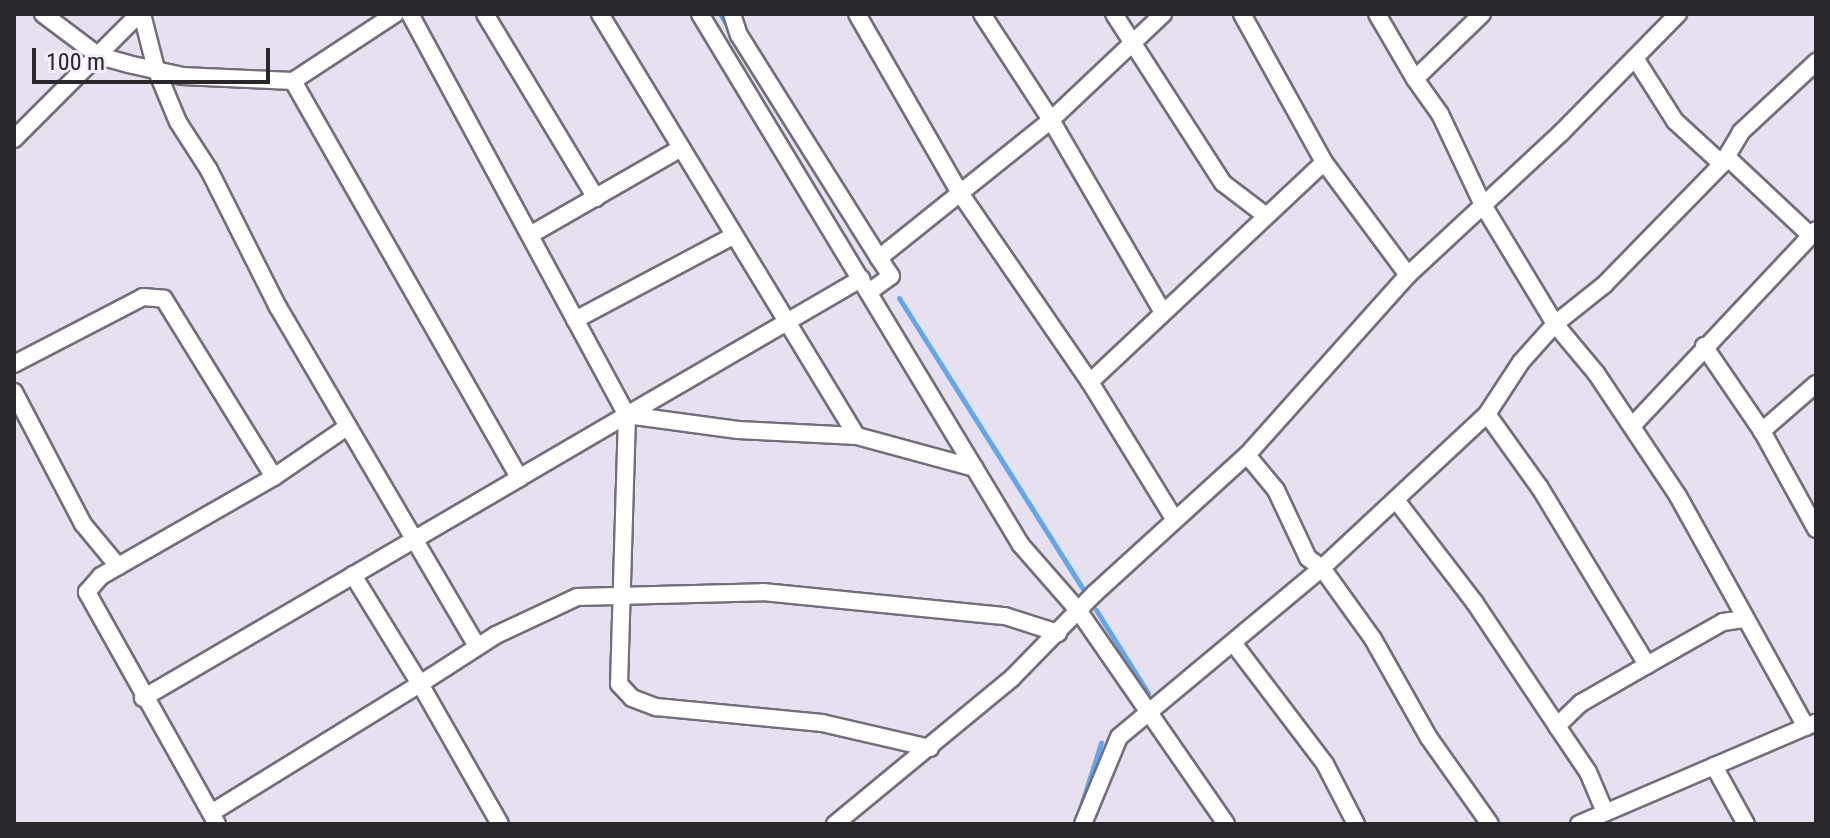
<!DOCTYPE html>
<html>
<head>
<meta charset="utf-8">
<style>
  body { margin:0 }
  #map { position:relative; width:1830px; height:838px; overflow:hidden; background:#e7e0ef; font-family:"Roboto Condensed",sans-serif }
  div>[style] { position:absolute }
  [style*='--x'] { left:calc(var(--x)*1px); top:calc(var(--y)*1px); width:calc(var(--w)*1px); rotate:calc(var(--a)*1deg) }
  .stream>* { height:5px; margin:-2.5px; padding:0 2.5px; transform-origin:2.5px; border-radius:2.5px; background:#62a6ed }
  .roads { filter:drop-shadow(2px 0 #746e7b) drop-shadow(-2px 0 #746e7b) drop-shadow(0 2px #746e7b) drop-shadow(0 -2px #746e7b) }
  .street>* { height:16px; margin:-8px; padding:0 8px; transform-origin:8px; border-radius:8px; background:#fff }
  span { translate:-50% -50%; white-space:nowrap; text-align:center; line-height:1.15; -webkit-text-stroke:8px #f4edfc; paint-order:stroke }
  .frame { position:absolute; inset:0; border:16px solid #29272c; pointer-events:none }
  .scale { position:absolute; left:32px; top:48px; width:238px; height:36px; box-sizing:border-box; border:4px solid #29272c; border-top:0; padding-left:10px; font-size:24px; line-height:28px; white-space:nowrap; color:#29272c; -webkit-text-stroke:6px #f4edfc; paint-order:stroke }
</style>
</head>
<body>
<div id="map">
  <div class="stream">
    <div style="--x:720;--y:14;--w:20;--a:57"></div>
    <div style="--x:899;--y:298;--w:343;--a:57.7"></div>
    <div style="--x:1096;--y:610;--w:98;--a:57.9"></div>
    <div style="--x:1078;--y:815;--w:76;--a:-72.3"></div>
  </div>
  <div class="roads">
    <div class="street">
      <div style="--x:43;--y:14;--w:70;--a:36.9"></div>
      <div style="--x:99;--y:56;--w:30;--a:15"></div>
      <div style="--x:128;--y:64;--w:55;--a:12.5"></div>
      <div style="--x:182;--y:76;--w:111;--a:2.6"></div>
      <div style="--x:293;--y:81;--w:457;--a:60.3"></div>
      <div style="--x:519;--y:478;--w:125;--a:-30.3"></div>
      <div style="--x:627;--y:415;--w:112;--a:7.7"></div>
      <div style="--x:738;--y:430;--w:119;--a:2.9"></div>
      <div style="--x:857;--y:436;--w:122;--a:15.2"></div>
      <div style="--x:142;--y:14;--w:57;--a:75.7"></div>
      <div style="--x:156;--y:69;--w:57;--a:67.5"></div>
      <div style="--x:178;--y:122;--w:57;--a:57.1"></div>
      <div style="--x:209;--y:170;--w:153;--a:63.3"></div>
      <div style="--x:278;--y:307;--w:393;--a:59.6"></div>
      <div style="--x:410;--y:14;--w:456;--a:61.6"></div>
      <div style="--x:627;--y:415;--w:269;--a:91.7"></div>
      <div style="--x:619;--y:684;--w:19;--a:47"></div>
      <div style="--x:632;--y:698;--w:26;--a:21"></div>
      <div style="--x:656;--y:707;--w:167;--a:5.5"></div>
      <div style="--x:822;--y:723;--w:111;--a:13"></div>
      <div style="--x:485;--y:14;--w:215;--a:58.9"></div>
      <div style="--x:600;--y:14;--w:494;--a:58.7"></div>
      <div style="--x:700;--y:14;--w:620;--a:58.85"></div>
      <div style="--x:1021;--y:545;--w:86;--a:48.8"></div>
      <div style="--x:1078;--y:610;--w:260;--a:55.3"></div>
      <div style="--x:732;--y:14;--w:22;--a:72"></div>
      <div style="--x:739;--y:35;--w:263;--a:57.9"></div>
      <div style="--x:857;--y:14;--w:207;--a:60.1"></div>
      <div style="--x:960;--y:193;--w:229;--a:55.5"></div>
      <div style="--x:1090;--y:382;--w:162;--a:58.4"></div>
      <div style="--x:982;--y:14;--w:126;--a:56.9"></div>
      <div style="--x:1051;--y:120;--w:221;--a:59.8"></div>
      <div style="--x:1114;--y:14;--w:201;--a:57.2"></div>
      <div style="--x:1223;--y:183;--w:53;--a:37.3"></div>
      <div style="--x:1242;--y:14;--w:169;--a:61"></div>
      <div style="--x:1324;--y:162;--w:141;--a:53.4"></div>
      <div style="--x:1377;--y:14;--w:75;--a:59.7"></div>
      <div style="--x:1482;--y:14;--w:93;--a:135.9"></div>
      <div style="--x:1415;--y:79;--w:43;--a:54.5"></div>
      <div style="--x:1440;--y:114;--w:101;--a:64.7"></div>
      <div style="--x:1483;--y:205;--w:139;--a:58.8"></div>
      <div style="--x:1555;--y:324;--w:64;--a:50.1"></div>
      <div style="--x:1596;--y:373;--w:148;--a:56.3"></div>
      <div style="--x:1678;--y:496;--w:264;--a:61"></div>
      <div style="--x:1635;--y:58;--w:75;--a:57.6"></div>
      <div style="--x:1675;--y:121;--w:64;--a:42.5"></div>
      <div style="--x:293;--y:81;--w:122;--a:-33.3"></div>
      <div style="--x:14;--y:139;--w:177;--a:-45"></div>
      <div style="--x:1727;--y:157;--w:115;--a:43.2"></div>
      <div style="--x:530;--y:235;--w:174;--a:-29.9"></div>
      <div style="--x:869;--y:292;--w:27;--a:-36"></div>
      <div style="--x:891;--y:276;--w:22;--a:-124"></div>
      <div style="--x:879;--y:258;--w:221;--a:-38.7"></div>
      <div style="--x:1051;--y:120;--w:154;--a:-43.4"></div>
      <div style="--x:575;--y:320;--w:179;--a:-28"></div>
      <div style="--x:1704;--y:346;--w:103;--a:55.7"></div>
      <div style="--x:14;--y:364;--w:145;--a:-27.4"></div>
      <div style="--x:143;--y:297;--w:21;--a:5"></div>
      <div style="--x:164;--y:299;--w:209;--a:58.3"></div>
      <div style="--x:1090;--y:382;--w:321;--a:-43.2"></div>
      <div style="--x:1816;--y:384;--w:72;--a:139"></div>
      <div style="--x:1762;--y:431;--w:112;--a:61.1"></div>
      <div style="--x:14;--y:392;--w:149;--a:62.4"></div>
      <div style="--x:83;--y:524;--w:55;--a:50.2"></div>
      <div style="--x:1487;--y:414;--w:91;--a:54.4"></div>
      <div style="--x:1540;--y:488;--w:207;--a:58.8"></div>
      <div style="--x:627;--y:415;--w:271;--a:-30.2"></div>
      <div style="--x:1633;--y:425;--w:267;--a:-46.8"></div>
      <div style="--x:1247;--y:455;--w:45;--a:50.4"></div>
      <div style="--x:1276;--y:490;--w:75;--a:64.8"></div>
      <div style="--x:1308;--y:558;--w:17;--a:36"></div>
      <div style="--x:1322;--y:568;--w:87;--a:54.3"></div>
      <div style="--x:1373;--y:639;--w:114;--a:60.5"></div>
      <div style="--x:1429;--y:738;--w:105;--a:54.7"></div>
      <div style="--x:1396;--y:500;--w:130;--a:52.5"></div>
      <div style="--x:1475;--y:603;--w:148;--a:56.3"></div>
      <div style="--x:1234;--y:644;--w:151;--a:52.8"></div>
      <div style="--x:1325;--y:764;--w:68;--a:62.7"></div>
      <div style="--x:143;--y:698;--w:436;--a:-30.3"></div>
      <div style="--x:1714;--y:766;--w:66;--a:61.1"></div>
      <div style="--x:1605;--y:812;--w:43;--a:-113"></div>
      <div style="--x:1588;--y:772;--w:55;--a:-124"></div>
      <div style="--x:1557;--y:726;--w:33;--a:-44"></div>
      <div style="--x:1581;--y:703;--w:76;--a:-29.9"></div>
      <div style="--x:1647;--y:665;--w:87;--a:-29.5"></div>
      <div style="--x:1723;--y:622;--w:21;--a:-8"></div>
      <div style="--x:211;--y:813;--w:246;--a:-31.7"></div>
      <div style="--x:420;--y:684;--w:128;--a:-121.6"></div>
      <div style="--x:217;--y:824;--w:266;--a:-119.3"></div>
      <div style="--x:87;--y:592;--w:21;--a:-49"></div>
      <div style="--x:101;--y:576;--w:199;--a:-29.8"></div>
      <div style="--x:274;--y:477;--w:88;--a:-34.4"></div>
      <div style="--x:500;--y:824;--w:161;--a:-119.7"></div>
      <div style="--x:420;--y:684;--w:90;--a:-32.8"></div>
      <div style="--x:496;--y:635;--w:89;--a:-25.1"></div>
      <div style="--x:577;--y:597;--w:186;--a:-1.5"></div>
      <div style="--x:763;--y:592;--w:243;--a:5.7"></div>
      <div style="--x:1005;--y:616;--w:56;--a:17.8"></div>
      <div style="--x:835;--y:824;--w:229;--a:-39.5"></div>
      <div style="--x:1012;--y:678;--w:117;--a:-45.7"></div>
      <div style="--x:1094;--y:594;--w:207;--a:-42.3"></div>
      <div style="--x:1247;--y:455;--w:241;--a:-48.2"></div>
      <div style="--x:1408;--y:275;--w:209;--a:-42.9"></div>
      <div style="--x:1561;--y:133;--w:167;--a:-45.5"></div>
      <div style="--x:1083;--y:824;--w:94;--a:-67.5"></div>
      <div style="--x:1119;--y:737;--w:264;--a:-39.8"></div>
      <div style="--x:1322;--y:568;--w:226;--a:-43"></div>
      <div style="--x:1487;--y:414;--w:62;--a:-56.8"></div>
      <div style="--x:1521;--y:362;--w:51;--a:-48.2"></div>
      <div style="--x:1555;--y:324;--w:63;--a:-38.5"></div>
      <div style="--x:1604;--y:285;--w:169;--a:-45.7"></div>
      <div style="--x:1722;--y:164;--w:37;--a:-59"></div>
      <div style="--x:1741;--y:132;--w:103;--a:-43"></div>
      <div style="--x:1579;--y:824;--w:257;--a:-23.2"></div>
    </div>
  </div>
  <div class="frame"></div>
  <div class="scale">100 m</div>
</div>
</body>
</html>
